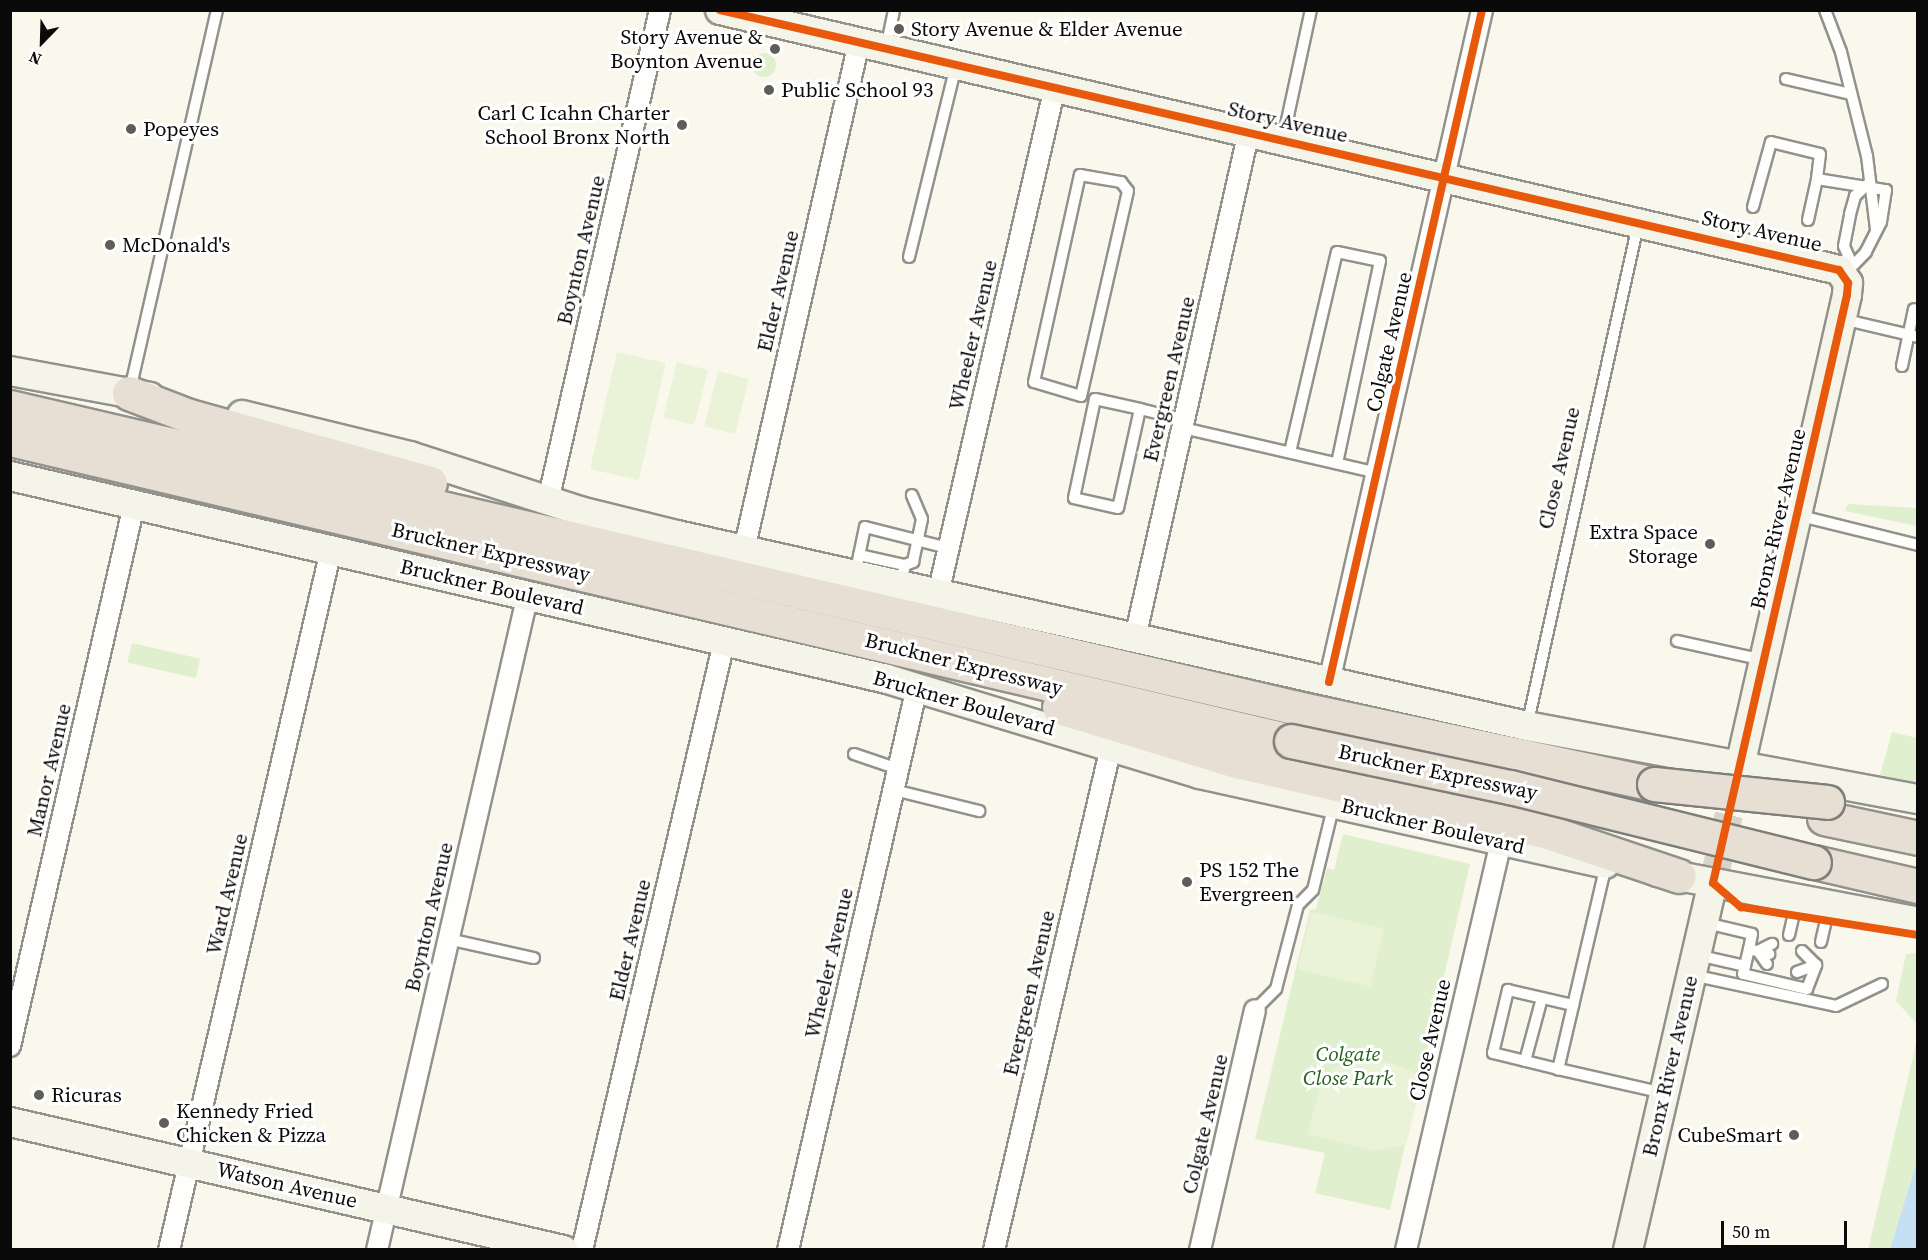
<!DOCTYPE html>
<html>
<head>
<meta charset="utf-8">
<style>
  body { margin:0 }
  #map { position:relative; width:1928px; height:1260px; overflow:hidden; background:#faf8ed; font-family:"Source Serif 4",serif }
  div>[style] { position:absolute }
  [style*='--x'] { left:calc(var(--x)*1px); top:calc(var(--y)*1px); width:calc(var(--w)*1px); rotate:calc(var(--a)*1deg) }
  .green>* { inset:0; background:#e0efcd; transform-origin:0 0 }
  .round { border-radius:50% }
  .pitch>* { inset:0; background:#eaf3d7; transform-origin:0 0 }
  .water>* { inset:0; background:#c5dff3 }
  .secondary-tunnel>* { height:28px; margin-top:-14px; transform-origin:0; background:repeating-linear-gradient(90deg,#d6d4cb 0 28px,transparent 0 42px) }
  .roads { filter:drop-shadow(2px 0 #92918c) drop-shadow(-2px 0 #92918c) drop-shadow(0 2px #92918c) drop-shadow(0 -2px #92918c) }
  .lane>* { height:10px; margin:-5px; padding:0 5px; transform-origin:5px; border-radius:5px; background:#fefefc }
  .street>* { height:20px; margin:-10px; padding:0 10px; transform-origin:10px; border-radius:10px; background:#fefefc }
  .secondary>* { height:28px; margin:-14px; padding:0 14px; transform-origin:14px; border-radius:14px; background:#f4f4e8 }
  .highway>* { height:33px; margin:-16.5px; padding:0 16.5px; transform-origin:16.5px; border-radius:16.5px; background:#e8dfd4 }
  .bridges { filter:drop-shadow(2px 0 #7f7e7a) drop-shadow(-2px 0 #7f7e7a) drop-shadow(0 2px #7f7e7a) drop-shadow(0 -2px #7f7e7a) }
  .highway-bridge>* { height:33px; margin:-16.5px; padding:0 16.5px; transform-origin:16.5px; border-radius:16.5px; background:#e8dfd4 }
  .cycleway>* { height:8px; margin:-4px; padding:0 4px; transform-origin:4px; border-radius:4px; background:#e8590c }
  .dots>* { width:16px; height:16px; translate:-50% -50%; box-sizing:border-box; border:3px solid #fff; border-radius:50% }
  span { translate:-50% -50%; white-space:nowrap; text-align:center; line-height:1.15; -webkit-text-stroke:6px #fff; paint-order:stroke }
  .poi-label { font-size:21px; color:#0a0a0a }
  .left { translate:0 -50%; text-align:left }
  .right { translate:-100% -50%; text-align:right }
  .street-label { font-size:21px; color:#0a0a0a }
  .park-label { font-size:21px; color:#24601c; font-style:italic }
  .frame { position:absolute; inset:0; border:12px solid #0a0a0a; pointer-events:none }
  .north { position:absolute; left:12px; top:12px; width:60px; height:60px; -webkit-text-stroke:4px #fff; paint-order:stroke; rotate:203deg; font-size:16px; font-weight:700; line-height:24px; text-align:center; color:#0a0a0a }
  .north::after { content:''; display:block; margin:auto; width:21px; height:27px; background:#0a0a0a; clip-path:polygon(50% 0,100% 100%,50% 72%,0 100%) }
  .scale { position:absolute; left:1721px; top:1221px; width:126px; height:27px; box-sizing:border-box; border:3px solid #0a0a0a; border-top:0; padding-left:8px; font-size:18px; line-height:21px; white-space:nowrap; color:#0a0a0a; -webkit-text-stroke:4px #fff; paint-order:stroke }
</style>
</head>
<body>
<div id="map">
  <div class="green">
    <div class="round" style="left:752px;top:53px;width:24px;height:24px"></div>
    <div style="clip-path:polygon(1848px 504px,1917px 508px,1917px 526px,1845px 511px)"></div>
    <div style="left:132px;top:643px;width:70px;height:20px;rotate:13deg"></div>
    <div style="clip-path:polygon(1892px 732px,1917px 738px,1917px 784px,1880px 775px)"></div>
    <div style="clip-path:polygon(1343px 834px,1470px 864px,1390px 1210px,1315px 1193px,1325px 1153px,1255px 1139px,1310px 910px,1316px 909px,1327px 868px,1334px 870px)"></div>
    <div style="clip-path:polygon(1917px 953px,1918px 953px,1917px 1024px,1896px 1001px,1906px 954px)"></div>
    <div style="clip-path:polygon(1917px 1039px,1917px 1161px,1890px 1249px,1868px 1250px)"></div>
  </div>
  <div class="pitch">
    <div style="left:617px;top:352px;width:50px;height:120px;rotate:13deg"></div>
    <div style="left:677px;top:362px;width:32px;height:57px;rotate:14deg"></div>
    <div style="left:718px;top:371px;width:32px;height:57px;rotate:14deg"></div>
    <div style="left:1311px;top:912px;width:75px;height:59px;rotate:13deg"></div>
    <div style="clip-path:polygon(1349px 1059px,1393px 1064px,1423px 1076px,1406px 1145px,1374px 1151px,1307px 1134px,1324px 1076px)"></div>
  </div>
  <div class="water">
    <div style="clip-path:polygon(1917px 1161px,1917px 1249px,1890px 1249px)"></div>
  </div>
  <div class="secondary-tunnel">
    <div style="--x:1713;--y:883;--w:115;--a:-76.9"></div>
  </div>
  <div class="roads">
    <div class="lane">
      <div style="--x:1825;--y:10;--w:45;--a:69.1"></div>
      <div style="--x:1841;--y:52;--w:107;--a:76"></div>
      <div style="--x:1867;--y:156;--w:74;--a:83"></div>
      <div style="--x:886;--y:48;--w:39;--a:-78"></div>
      <div style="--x:1786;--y:79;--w:67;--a:13"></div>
      <div style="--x:1283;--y:139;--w:132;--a:-77.8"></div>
      <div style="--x:1080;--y:175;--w:42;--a:9.7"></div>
      <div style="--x:1121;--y:182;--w:11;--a:52"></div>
      <div style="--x:1128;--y:191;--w:210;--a:102.9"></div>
      <div style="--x:1081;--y:396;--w:49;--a:-163.4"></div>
      <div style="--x:1034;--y:382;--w:212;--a:-77.5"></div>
      <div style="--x:1753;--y:207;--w:67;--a:-74.5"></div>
      <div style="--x:1771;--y:142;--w:50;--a:13.8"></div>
      <div style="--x:1820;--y:154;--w:25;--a:97"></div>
      <div style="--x:1817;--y:179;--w:70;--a:9.1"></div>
      <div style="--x:1886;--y:190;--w:32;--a:99"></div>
      <div style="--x:1881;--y:222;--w:34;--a:117"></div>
      <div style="--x:1866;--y:252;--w:29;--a:134"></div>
      <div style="--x:1808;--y:220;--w:42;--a:-77.6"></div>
      <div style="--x:909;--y:257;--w:198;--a:-76.2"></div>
      <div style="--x:1851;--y:262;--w:17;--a:-114"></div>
      <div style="--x:1844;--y:246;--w:33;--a:-79"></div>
      <div style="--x:1850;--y:214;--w:19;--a:-74"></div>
      <div style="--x:1855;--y:196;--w:16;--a:-43"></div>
      <div style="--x:1842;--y:319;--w:78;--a:13.3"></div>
      <div style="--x:1902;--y:366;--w:58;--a:-78.1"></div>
      <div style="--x:130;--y:390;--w:390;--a:-77.1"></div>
      <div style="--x:1140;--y:409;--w:101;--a:102.5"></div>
      <div style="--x:1118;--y:508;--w:45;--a:-167.2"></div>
      <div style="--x:1074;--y:498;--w:101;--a:-78"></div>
      <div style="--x:1095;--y:399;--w:46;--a:12.5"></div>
      <div style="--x:1140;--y:409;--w:29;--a:14"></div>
      <div style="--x:1168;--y:416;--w:16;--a:11"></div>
      <div style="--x:1183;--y:428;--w:200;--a:13"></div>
      <div style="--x:1290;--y:452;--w:205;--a:-76.8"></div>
      <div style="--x:1337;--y:252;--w:44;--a:11.8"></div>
      <div style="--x:1380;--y:261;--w:207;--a:102"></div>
      <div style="--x:1797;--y:515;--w:125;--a:13.9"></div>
      <div style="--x:859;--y:555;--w:47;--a:12.3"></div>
      <div style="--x:855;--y:575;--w:49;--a:-78.2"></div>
      <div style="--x:865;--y:527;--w:86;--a:14.2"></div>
      <div style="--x:901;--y:585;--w:20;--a:-79"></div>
      <div style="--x:905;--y:565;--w:9;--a:-21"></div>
      <div style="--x:913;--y:562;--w:44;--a:-78.2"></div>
      <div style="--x:922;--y:519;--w:26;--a:-113"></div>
      <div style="--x:1677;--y:641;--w:89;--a:12.3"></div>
      <div style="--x:1527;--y:726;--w:513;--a:-77.51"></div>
      <div style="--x:854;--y:754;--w:46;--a:18.8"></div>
      <div style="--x:894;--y:790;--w:88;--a:13.9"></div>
      <div style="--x:1606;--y:865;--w:210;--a:103.2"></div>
      <div style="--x:1558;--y:1069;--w:109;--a:12.8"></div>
      <div style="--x:1706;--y:923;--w:47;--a:13.4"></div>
      <div style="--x:1752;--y:934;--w:15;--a:101"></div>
      <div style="--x:1789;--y:935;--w:36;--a:-77"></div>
      <div style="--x:448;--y:939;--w:88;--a:12.5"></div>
      <div style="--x:1821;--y:942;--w:36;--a:-77"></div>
      <div style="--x:1802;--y:951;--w:20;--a:45"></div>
      <div style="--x:1697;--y:955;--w:49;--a:12.9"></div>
      <div style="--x:1745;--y:966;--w:17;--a:-77"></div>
      <div style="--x:1749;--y:949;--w:21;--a:14"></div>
      <div style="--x:1767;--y:964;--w:16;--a:-125"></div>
      <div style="--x:1758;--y:951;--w:16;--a:-27"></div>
      <div style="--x:1745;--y:966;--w:8;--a:104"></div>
      <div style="--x:1743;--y:974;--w:66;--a:13.2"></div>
      <div style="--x:1807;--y:989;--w:26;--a:-69"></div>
      <div style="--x:1797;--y:972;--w:20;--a:-20"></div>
      <div style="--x:1692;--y:975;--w:147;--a:12.1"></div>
      <div style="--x:1836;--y:1006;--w:51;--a:-25.6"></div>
      <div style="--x:1255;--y:1010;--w:30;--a:-45"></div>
      <div style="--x:1276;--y:989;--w:87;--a:-75.3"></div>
      <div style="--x:1298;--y:905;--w:21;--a:-45"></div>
      <div style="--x:1313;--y:890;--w:89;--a:-76.3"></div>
      <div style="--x:1525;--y:1061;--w:65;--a:-74.9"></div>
      <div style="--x:1558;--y:1069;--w:67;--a:-166.2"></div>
      <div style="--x:1493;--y:1053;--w:65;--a:-76.6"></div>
      <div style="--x:1508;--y:990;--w:67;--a:13"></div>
    </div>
    <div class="street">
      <div style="--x:548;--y:501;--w:504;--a:-77.15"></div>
      <div style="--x:744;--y:550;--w:521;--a:-77.24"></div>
      <div style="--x:938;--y:594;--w:520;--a:-77.01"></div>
      <div style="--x:1135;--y:638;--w:520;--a:-77.33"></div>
      <div style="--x:1329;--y:682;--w:689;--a:-77.17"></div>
      <div style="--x:10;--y:1046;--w:555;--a:-77.09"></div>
      <div style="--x:169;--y:1250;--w:719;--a:-76.97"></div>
      <div style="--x:377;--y:1250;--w:673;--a:-77.04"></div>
      <div style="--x:582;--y:1250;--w:624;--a:-76.85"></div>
      <div style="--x:788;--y:1250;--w:578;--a:-77.09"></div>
      <div style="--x:994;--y:1250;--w:516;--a:-76.91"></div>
      <div style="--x:1200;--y:1250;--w:246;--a:-77.1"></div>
      <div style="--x:1406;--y:1250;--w:419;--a:-76.9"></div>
    </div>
    <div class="secondary">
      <div style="--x:720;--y:10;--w:1149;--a:13.08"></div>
      <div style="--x:1839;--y:270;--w:16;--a:55"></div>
      <div style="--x:1848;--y:283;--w:12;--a:95"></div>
      <div style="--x:1847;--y:295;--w:486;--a:102.8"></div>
      <div style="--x:10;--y:371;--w:142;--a:10.5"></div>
      <div style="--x:242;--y:415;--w:173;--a:13.7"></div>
      <div style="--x:410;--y:456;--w:179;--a:17.9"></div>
      <div style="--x:580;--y:511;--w:100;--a:13.9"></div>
      <div style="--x:677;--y:535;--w:871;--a:12.66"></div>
      <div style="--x:1527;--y:726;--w:398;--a:10.6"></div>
      <div style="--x:10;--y:476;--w:900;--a:13.03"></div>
      <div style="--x:887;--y:679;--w:327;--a:16.9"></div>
      <div style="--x:1200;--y:774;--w:415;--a:12.5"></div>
      <div style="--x:1657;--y:872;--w:266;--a:10.8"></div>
      <div style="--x:10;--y:1122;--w:568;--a:13.03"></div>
      <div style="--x:1628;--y:1250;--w:377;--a:-77"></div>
    </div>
    <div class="highway">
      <div style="--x:129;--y:393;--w:64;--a:21"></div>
      <div style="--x:189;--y:416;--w:250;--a:15.5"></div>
      <div style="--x:10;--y:407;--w:1322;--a:13.16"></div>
      <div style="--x:1297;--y:708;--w:365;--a:12"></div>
      <div style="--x:10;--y:439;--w:1316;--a:13.27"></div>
      <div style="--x:1059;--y:707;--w:185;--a:17"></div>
      <div style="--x:1236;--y:761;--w:317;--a:12.8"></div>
      <div style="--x:1545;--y:831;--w:141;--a:18.6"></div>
      <div style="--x:1824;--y:818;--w:96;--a:12"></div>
      <div style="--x:1814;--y:862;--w:107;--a:13"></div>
    </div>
  </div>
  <div class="bridges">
    <div class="highway-bridge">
      <div style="--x:1291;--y:741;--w:224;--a:11.9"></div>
      <div style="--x:1510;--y:787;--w:313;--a:13.9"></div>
      <div style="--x:1654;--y:784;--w:174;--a:5.9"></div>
    </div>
  </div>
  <div class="cycleway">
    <div style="--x:720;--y:10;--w:1149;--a:13.08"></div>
    <div style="--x:1839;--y:270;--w:16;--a:55"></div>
    <div style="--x:1848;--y:283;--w:12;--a:95"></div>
    <div style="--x:1847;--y:295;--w:603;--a:102.84"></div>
    <div style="--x:1713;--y:883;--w:37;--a:41"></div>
    <div style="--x:1741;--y:907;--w:179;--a:9"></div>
    <div style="--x:1329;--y:682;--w:689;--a:-77.17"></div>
  </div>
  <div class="dots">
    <div style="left:899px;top:29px;background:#5e5d59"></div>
    <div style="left:775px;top:49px;background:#5e5d59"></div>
    <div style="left:769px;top:90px;background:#5e5d59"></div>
    <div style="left:682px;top:125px;background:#5e5d59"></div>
    <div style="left:131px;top:129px;background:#5e5d59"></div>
    <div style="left:110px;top:245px;background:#5e5d59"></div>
    <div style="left:1710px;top:544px;background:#5e5d59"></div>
    <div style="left:1187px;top:882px;background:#5e5d59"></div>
    <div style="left:39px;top:1095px;background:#5e5d59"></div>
    <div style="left:164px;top:1123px;background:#5e5d59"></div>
    <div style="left:1794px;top:1135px;background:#5e5d59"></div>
  </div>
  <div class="poi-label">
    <span class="left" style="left:911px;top:29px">Story Avenue &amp; Elder Avenue</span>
    <span class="right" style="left:763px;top:49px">Story Avenue &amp;<br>Boynton Avenue</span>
    <span class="left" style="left:781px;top:90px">Public School 93</span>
    <span class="right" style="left:670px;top:125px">Carl C Icahn Charter<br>School Bronx North</span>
    <span class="left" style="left:143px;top:129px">Popeyes</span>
    <span class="left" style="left:122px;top:245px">McDonald's</span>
    <span class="right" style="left:1698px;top:544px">Extra Space<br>Storage</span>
    <span class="left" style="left:1199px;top:882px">PS 152 The<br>Evergreen</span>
    <span class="left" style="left:51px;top:1095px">Ricuras</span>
    <span class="left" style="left:176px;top:1123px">Kennedy Fried<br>Chicken &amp; Pizza</span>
    <span class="right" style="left:1782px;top:1135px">CubeSmart</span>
  </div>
  <div class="street-label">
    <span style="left:1288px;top:122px;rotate:13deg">Story Avenue</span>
    <span style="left:1762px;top:231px;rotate:13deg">Story Avenue</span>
    <span style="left:581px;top:250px;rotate:-77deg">Boynton Avenue</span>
    <span style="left:778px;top:291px;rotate:-77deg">Elder Avenue</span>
    <span style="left:973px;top:335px;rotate:-77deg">Wheeler Avenue</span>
    <span style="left:1389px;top:342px;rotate:-77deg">Colgate Avenue</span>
    <span style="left:1169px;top:379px;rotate:-77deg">Evergreen Avenue</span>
    <span style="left:1559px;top:468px;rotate:-77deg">Close Avenue</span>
    <span style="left:1778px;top:519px;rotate:-77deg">Bronx River Avenue</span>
    <span style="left:491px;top:552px;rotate:13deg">Bruckner Expressway</span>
    <span style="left:492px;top:587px;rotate:13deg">Bruckner Boulevard</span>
    <span style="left:964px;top:664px;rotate:14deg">Bruckner Expressway</span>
    <span style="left:964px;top:703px;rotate:16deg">Bruckner Boulevard</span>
    <span style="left:49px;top:770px;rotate:-77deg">Manor Avenue</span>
    <span style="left:1438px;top:772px;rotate:12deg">Bruckner Expressway</span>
    <span style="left:1433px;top:826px;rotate:13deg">Bruckner Boulevard</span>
    <span style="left:227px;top:894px;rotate:-77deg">Ward Avenue</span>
    <span style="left:429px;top:917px;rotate:-77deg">Boynton Avenue</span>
    <span style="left:630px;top:940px;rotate:-77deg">Elder Avenue</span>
    <span style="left:829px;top:963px;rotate:-77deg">Wheeler Avenue</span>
    <span style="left:1029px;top:993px;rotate:-77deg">Evergreen Avenue</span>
    <span style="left:1430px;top:1040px;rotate:-77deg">Close Avenue</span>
    <span style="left:1670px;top:1066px;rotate:-77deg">Bronx River Avenue</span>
    <span style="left:1205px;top:1124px;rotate:-77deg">Colgate Avenue</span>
    <span style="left:287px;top:1185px;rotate:13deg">Watson Avenue</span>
  </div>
  <div class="park-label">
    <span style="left:1348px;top:1066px">Colgate<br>Close Park</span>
  </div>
  <div class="frame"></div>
  <div class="north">N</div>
  <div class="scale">50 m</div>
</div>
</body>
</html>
